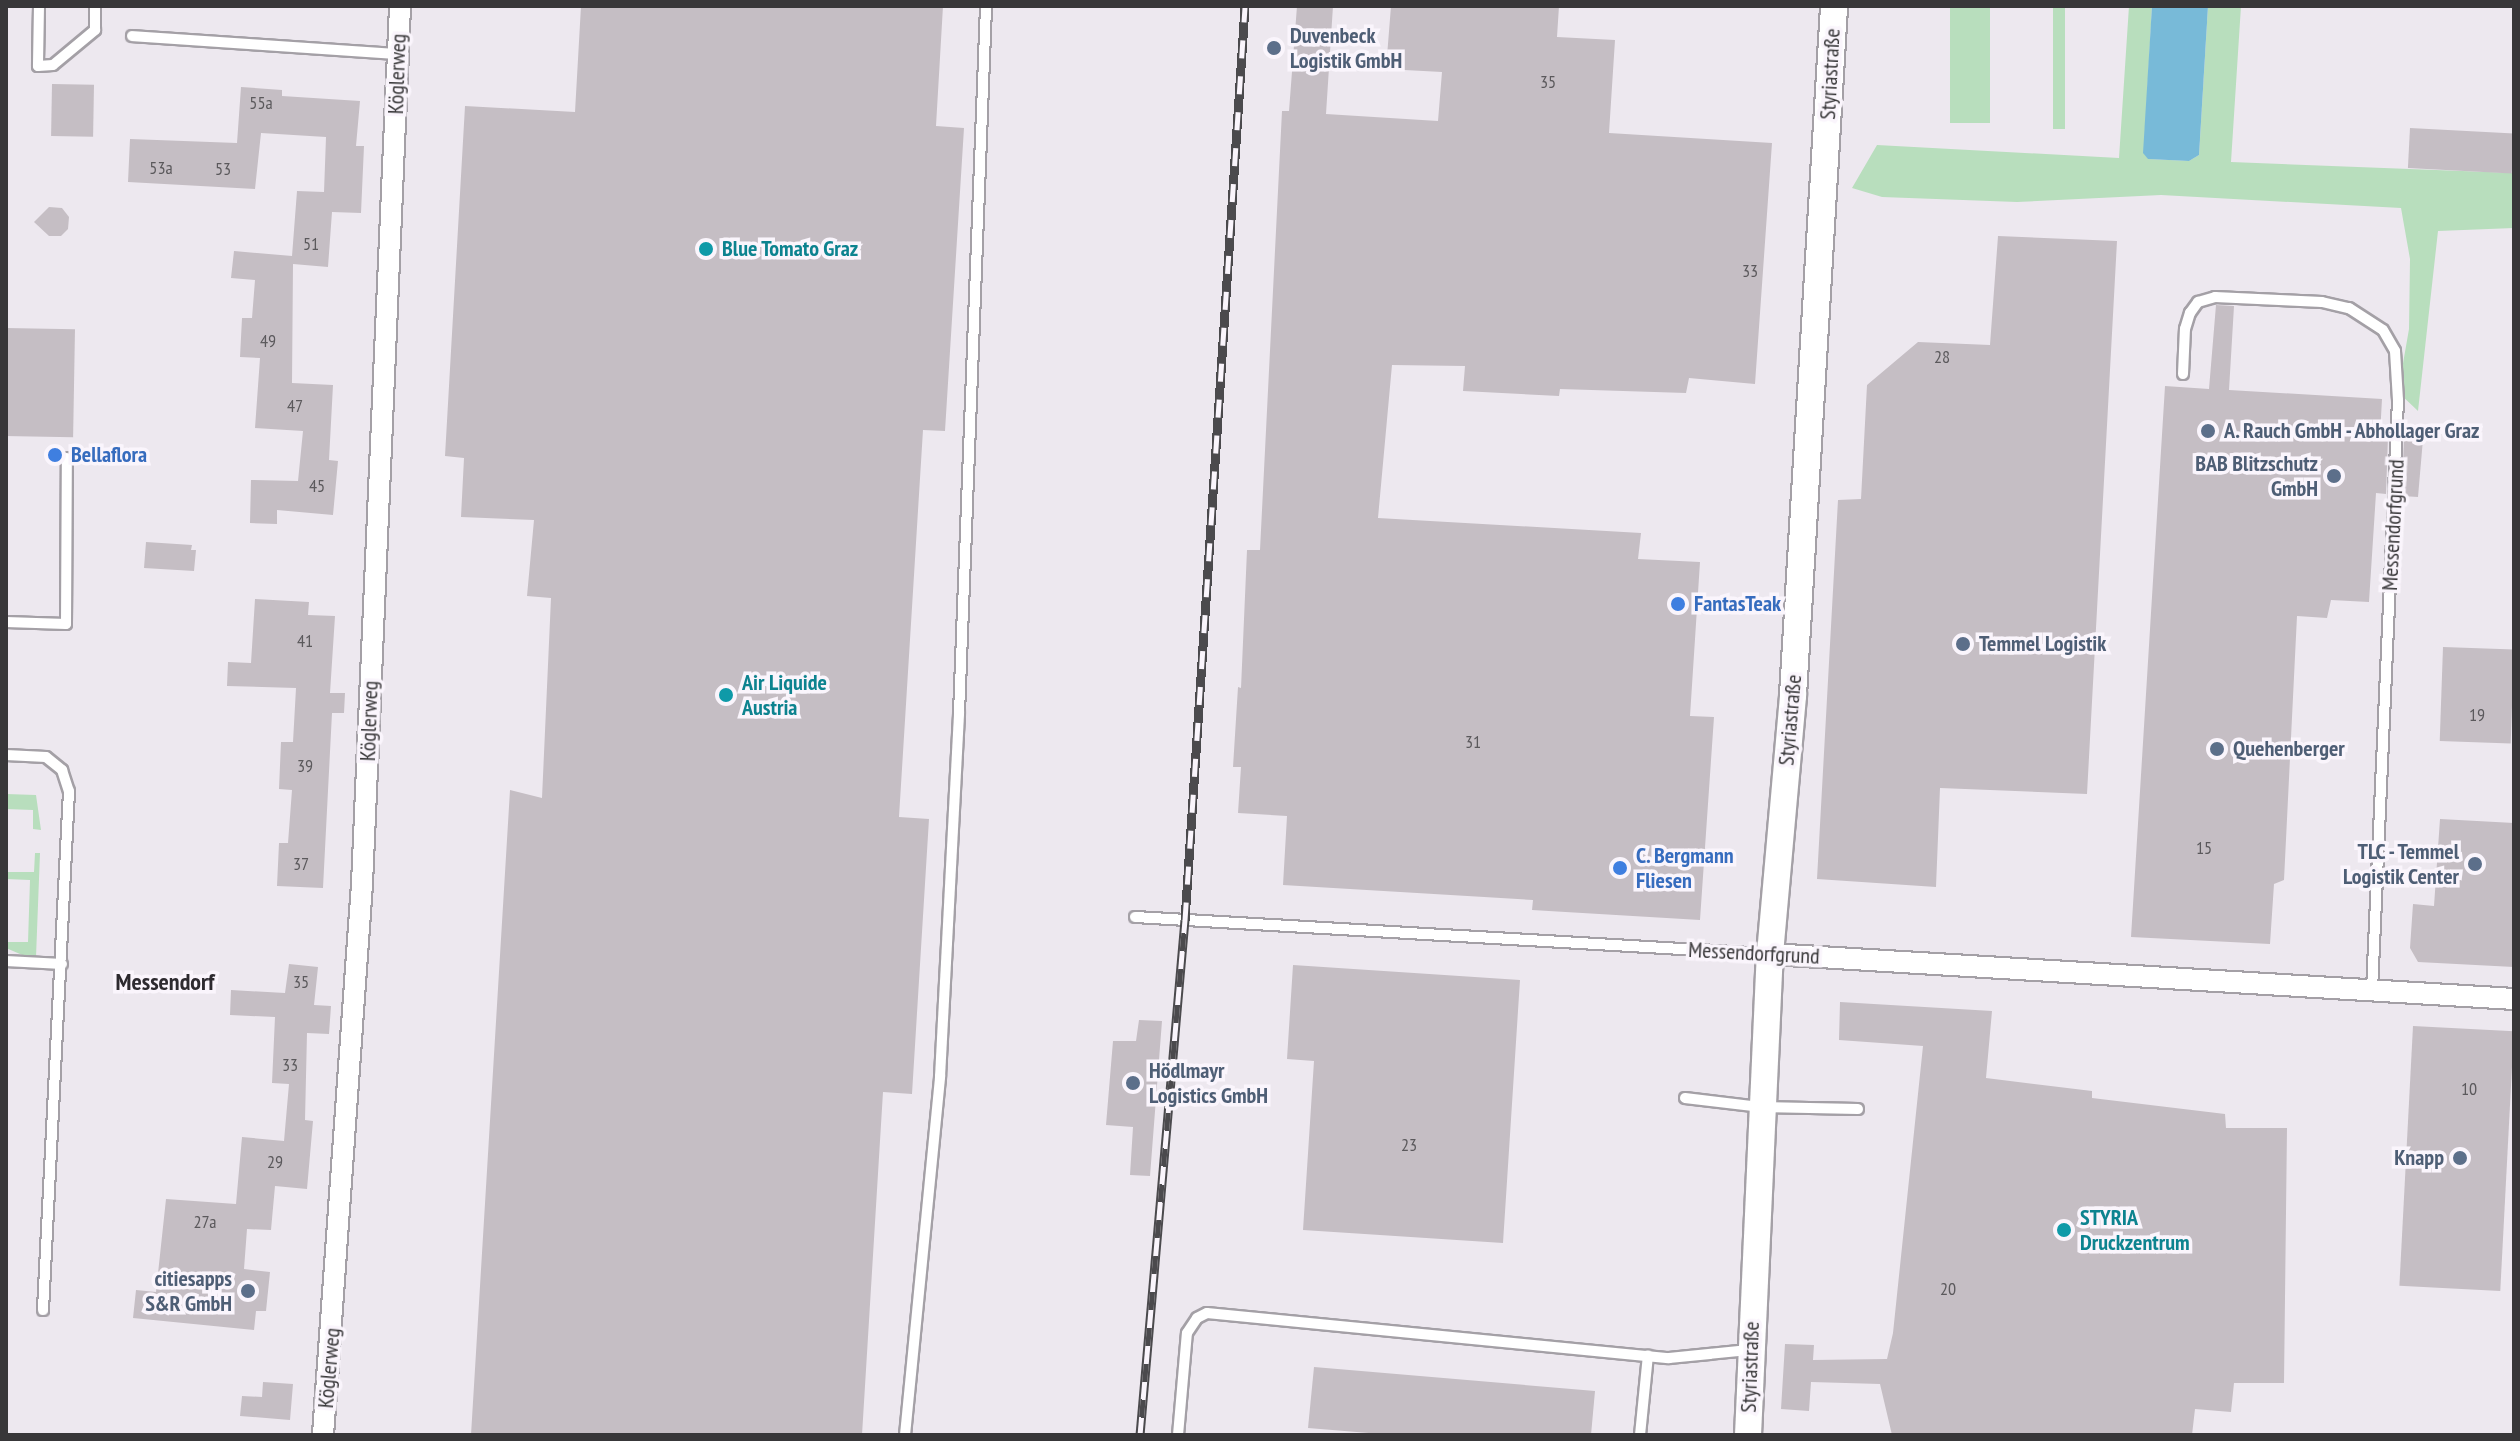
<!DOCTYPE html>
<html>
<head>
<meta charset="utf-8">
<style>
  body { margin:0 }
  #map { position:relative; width:2520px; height:1441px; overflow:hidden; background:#ede8ef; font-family:"PT Sans Narrow",sans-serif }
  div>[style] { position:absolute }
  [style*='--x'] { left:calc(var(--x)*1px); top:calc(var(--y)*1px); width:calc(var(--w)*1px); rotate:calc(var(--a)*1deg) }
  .green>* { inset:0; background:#b8debd; transform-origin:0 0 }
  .water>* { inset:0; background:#78bad8 }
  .building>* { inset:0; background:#c5bec4; transform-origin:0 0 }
  .roads { filter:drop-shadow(2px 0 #a4a0a6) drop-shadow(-2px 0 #a4a0a6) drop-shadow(0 2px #a4a0a6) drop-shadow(0 -2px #a4a0a6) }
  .service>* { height:10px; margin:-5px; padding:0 5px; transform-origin:5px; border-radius:5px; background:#fff }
  .minor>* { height:20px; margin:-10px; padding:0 10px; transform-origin:10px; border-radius:10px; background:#fff }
  .tertiary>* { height:26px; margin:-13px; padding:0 13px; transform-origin:13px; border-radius:13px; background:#fff }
  .rail>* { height:9px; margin-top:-4.5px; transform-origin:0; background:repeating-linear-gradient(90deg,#faf5fc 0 18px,#4b4a4d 0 36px); box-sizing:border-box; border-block:2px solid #4b4a4d }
  .dots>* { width:22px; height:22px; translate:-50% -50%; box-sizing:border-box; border:4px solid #faf5fc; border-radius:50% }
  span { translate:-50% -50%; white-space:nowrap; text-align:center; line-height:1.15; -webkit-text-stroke:7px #faf5fc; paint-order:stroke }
  .number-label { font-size:18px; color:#5b595c }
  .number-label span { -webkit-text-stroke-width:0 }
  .service-label { font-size:22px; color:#4e5e75; font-weight:700 }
  .left { translate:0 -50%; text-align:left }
  .right { translate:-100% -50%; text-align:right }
  .street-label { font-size:22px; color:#383739 }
  .culture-label { font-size:22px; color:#0d838f; font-weight:700 }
  .shop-label { font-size:22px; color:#366cbe; font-weight:700 }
  .neighbourhood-label { font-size:24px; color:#2d2a2f; font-weight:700 }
  .frame { position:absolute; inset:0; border:8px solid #383739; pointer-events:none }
</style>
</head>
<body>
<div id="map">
  <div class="green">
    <div style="left:1950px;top:6px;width:40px;height:117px"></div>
    <div style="left:2053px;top:6px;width:12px;height:123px"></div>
    <div style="clip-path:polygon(2129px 6px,2152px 6px,2144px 153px,2149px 159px,2189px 161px,2199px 155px,2208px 6px,2241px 6px,2231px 162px,2514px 173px,2514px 228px,2438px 231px,2418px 411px,2398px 392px,2409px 329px,2410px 259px,2401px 208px,2161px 195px,2017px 202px,1882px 197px,1852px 188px,1877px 145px,2119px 158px)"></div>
    <div style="clip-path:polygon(6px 794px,36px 795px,41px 830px,33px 829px,33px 810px,6px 809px)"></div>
    <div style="clip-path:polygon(35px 853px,40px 853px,36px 957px,27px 957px,6px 948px,6px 942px,28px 942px,30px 880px,6px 879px,6px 872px,34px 872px)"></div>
  </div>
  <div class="water">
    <div style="clip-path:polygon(2152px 6px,2208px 6px,2199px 155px,2189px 161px,2148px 159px,2143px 153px)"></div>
  </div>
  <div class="building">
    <div style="clip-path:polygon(581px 6px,943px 6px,936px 126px,964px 128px,945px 431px,923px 430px,899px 817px,929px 819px,912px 1094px,883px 1092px,862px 1435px,471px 1435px,510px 790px,542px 798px,551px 598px,527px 596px,534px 520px,461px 517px,464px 458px,445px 456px,465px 106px,575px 112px)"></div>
    <div style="clip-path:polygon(1297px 6px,1333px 6px,1326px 114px,1438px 121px,1442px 72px,1386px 69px,1391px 6px,1559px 6px,1557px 37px,1615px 40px,1609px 133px,1772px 143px,1755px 384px,1689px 378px,1686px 393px,1560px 389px,1559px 396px,1463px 391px,1465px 366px,1392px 365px,1378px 518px,1641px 533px,1638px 559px,1700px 562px,1690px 716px,1714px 717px,1700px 920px,1532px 910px,1533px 900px,1283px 885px,1287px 816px,1238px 813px,1241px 767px,1233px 767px,1238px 687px,1241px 688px,1247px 550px,1260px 550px,1282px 111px,1289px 111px)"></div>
    <div style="left:52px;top:84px;width:42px;height:52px;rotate:1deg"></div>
    <div style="clip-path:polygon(241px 87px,282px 90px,282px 96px,360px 101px,356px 146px,364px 146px,361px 213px,332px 212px,328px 267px,293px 264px,292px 383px,333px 385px,329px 460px,338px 461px,333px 515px,277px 510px,277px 524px,250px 523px,251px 480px,298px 481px,303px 431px,255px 428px,260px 358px,240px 357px,242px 318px,252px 318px,255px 280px,231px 278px,234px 251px,292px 256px,297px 191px,324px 192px,326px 137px,261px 133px,255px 189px,128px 182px,130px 139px,237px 143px)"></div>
    <div style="left:2410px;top:128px;width:104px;height:40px;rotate:3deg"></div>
    <div style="clip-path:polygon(49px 207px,62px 208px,69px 217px,68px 229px,61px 236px,49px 236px,34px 222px)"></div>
    <div style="clip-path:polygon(1998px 236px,2117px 241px,2087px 794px,1940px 788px,1936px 887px,1817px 879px,1838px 500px,1861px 499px,1867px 385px,1918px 342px,1990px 345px)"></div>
    <div style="clip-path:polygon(2216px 305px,2234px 306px,2229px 390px,2382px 399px,2380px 435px,2388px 436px,2386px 494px,2376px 493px,2369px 602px,2331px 600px,2327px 618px,2297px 616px,2284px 880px,2274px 884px,2270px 944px,2131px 937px,2165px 386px,2209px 389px)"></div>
    <div style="left:6px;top:328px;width:69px;height:108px;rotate:1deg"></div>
    <div style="clip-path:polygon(2404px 437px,2423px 439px,2418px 497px,2402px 496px)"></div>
    <div style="clip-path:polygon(146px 542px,192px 545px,191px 550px,196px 550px,194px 571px,144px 568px)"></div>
    <div style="clip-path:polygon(255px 599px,309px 602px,308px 615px,335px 616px,330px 693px,345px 693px,344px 713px,332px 713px,323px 888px,277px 886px,279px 843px,288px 843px,292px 790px,279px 789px,281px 742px,293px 742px,296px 688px,227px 686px,228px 662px,251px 663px)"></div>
    <div style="left:2443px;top:647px;width:71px;height:94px;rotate:2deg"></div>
    <div style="clip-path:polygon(2440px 819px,2514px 823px,2514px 967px,2418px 962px,2410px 948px,2413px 904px,2434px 906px)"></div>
    <div style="clip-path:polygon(289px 964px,318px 967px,314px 1005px,331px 1006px,329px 1034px,307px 1033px,305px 1120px,313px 1121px,307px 1189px,275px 1186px,271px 1230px,247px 1229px,244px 1269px,270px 1272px,266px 1311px,256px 1311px,254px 1330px,133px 1318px,136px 1290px,156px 1292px,166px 1199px,236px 1204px,242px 1137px,284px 1141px,289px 1084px,272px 1083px,275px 1017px,230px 1015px,231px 990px,285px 993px)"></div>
    <div style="clip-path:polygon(1293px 965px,1520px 980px,1503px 1243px,1303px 1230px,1314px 1061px,1287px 1059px)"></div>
    <div style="clip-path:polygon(1840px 1002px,1992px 1011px,1986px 1078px,2092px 1091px,2092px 1098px,2225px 1114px,2226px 1128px,2287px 1128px,2284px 1383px,2234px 1383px,2231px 1412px,2195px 1409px,2192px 1435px,1892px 1435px,1880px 1384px,1811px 1382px,1809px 1411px,1781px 1409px,1785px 1344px,1814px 1345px,1813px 1360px,1887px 1359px,1893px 1333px,1923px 1046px,1839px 1040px)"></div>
    <div style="clip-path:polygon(1139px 1020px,1162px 1021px,1150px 1176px,1130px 1175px,1133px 1127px,1106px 1125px,1113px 1041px,1136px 1041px)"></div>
    <div style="left:2413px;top:1026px;width:101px;height:260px;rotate:3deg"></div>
    <div style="clip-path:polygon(1314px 1367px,1595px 1391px,1591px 1435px,1393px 1435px,1308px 1428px)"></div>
    <div style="clip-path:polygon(263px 1382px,293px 1384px,290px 1420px,240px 1416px,242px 1396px,262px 1397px)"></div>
  </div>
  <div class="roads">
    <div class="service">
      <div style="--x:39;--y:6;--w:60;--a:91"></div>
      <div style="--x:38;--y:66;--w:15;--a:-4"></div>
      <div style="--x:53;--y:65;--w:55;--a:-39.8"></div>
      <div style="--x:95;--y:30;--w:24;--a:-90"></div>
      <div style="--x:132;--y:36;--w:267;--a:3.9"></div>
      <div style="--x:2183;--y:374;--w:45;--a:-87.5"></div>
      <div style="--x:2185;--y:329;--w:17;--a:-73"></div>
      <div style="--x:2190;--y:313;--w:14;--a:-54"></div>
      <div style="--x:2198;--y:302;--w:18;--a:-16"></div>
      <div style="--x:2215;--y:297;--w:107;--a:2.7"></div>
      <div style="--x:2322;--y:302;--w:28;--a:13"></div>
      <div style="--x:2349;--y:308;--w:40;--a:32.9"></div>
      <div style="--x:2383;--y:330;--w:24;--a:60"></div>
      <div style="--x:2395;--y:351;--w:49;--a:86.5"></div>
      <div style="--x:2398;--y:400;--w:591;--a:92.52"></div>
      <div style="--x:6;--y:622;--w:60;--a:1.9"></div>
      <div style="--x:66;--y:624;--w:166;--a:-89.7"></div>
      <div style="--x:6;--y:755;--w:40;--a:2.9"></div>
      <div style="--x:46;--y:757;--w:21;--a:39"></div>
      <div style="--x:62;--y:770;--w:22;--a:72"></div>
      <div style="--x:69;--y:791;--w:520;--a:92.87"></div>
      <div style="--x:1135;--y:917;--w:634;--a:3.35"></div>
      <div style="--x:6;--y:961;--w:56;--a:3.1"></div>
      <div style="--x:1685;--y:1098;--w:77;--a:6.8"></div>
      <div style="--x:1761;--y:1107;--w:97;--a:1.2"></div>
      <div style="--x:905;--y:1435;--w:360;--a:-84.4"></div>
      <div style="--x:940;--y:1077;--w:364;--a:-87"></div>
      <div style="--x:959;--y:713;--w:708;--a:-87.81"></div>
      <div style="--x:1178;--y:1435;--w:102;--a:-85"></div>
      <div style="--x:1187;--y:1333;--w:18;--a:-56"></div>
      <div style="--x:1197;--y:1318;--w:11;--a:-27"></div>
      <div style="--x:1207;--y:1313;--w:464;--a:5.6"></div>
      <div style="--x:1669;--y:1358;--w:80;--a:-5.7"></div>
      <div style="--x:1640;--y:1435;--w:80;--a:-84.3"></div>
    </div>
    <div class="minor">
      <div style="--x:1770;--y:954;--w:745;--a:3.46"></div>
      <div style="--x:323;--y:1435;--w:552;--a:-85.95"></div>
      <div style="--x:362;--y:884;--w:879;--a:-87.52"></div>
    </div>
    <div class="tertiary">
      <div style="--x:1748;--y:1435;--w:482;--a:-87.4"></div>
      <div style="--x:1770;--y:954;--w:260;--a:-84.9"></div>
      <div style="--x:1793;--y:695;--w:690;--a:-86.59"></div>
    </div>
  </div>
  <div class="rail">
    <div style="--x:1140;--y:1435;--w:517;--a:-85.01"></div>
    <div style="--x:1185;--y:920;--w:916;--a:-86.24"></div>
  </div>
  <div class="dots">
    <div style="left:1274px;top:48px;background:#5c6f8a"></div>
    <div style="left:706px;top:249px;background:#0f9aa8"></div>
    <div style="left:2208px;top:431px;background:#5c6f8a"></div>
    <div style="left:55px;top:455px;background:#3f7fe0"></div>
    <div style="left:2334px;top:476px;background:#5c6f8a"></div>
    <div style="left:1678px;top:604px;background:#3f7fe0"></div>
    <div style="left:1963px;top:644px;background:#5c6f8a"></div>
    <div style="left:726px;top:695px;background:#0f9aa8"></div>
    <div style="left:2217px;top:749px;background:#5c6f8a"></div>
    <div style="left:2475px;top:864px;background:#5c6f8a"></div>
    <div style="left:1620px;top:868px;background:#3f7fe0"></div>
    <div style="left:1133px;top:1083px;background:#5c6f8a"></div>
    <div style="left:2460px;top:1158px;background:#5c6f8a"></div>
    <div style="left:2064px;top:1230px;background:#0f9aa8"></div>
    <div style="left:248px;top:1291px;background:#5c6f8a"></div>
  </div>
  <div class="number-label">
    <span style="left:1548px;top:82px">35</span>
    <span style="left:261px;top:103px">55a</span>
    <span style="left:161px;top:168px">53a</span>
    <span style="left:223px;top:169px">53</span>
    <span style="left:311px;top:244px">51</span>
    <span style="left:1750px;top:271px">33</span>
    <span style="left:268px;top:341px">49</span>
    <span style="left:1942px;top:357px">28</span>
    <span style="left:295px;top:406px">47</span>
    <span style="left:317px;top:486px">45</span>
    <span style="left:305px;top:641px">41</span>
    <span style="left:2477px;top:715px">19</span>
    <span style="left:1473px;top:742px">31</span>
    <span style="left:305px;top:766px">39</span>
    <span style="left:2204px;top:848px">15</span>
    <span style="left:301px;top:864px">37</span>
    <span style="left:301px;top:982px">35</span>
    <span style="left:290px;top:1065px">33</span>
    <span style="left:2469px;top:1089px">10</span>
    <span style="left:1409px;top:1145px">23</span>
    <span style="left:275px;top:1162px">29</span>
    <span style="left:205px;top:1222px">27a</span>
    <span style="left:1948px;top:1289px">20</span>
  </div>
  <div class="service-label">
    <span class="left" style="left:1290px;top:48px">Duvenbeck<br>Logistik GmbH</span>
    <span class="left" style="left:2224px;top:431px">A. Rauch GmbH - Abhollager Graz</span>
    <span class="right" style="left:2318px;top:476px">BAB Blitzschutz<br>GmbH</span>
    <span class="left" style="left:1979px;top:644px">Temmel Logistik</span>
    <span class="left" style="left:2233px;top:749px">Quehenberger</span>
    <span class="right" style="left:2459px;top:864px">TLC - Temmel<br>Logistik Center</span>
    <span class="left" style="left:1149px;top:1083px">Hödlmayr<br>Logistics GmbH</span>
    <span class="right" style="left:2444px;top:1158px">Knapp</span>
    <span class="right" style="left:232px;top:1291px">citiesapps<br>S&amp;R GmbH</span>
  </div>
  <div class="street-label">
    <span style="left:397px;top:74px;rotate:-88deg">Köglerweg</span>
    <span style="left:1830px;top:74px;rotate:-87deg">Styriastraße</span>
    <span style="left:2393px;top:525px;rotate:-87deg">Messendorfgrund</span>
    <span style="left:1790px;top:720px;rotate:-85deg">Styriastraße</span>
    <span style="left:369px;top:721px;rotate:-88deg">Köglerweg</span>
    <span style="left:1754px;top:953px;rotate:3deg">Messendorfgrund</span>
    <span style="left:1750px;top:1367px;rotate:-88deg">Styriastraße</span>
    <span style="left:329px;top:1368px;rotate:-85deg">Köglerweg</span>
  </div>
  <div class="culture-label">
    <span class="left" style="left:722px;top:249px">Blue Tomato Graz</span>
    <span class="left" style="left:742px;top:695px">Air Liquide<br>Austria</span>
    <span class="left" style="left:2080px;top:1230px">STYRIA<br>Druckzentrum</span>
  </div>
  <div class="shop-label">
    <span class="left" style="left:71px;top:455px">Bellaflora</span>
    <span class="left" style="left:1694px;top:604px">FantasTeak</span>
    <span class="left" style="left:1636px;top:868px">C. Bergmann<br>Fliesen</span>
  </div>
  <div class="neighbourhood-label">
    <span style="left:165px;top:982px">Messendorf</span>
  </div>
  <div class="frame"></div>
</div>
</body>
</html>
